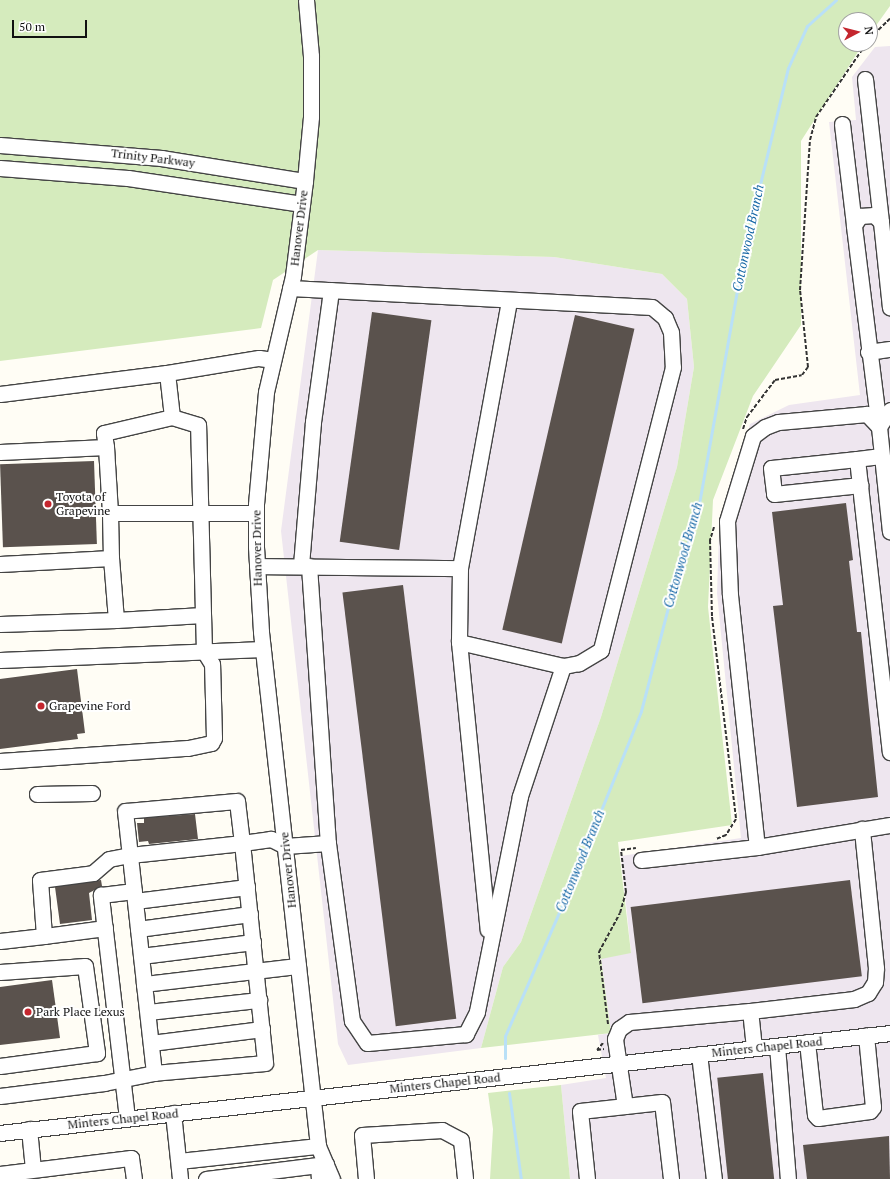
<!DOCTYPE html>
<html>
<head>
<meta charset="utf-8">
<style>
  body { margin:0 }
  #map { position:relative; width:890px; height:1179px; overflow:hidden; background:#fffdf5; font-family:"PT Serif",serif }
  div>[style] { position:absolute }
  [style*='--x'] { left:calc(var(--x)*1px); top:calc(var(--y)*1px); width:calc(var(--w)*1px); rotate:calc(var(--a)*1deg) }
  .industrial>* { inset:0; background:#eee6ef }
  .green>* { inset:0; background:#d5ebbd }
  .stream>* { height:3px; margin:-1.5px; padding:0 1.5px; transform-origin:1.5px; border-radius:1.5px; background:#b9e0f7 }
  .building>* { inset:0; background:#5a524d; transform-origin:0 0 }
  .path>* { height:2px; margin-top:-1px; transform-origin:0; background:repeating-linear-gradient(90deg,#333 0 4px,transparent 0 6px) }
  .roads { filter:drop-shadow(1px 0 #444) drop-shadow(-1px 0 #444) drop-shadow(0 1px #444) drop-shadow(0 -1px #444) }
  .minor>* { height:15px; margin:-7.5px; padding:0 7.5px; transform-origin:7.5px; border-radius:7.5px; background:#fff }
  .dots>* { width:11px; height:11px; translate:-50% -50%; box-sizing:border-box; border:2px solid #fff; border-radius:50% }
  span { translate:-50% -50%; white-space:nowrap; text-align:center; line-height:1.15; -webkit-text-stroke:4px #fff; paint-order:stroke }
  .street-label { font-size:12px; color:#111 }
  .poi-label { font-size:12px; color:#111 }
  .left { translate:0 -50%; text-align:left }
  .water-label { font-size:13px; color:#1768a6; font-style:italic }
  .north { position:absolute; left:838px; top:12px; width:40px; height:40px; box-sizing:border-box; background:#fff; border:1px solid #a0a0a0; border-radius:50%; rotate:83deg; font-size:11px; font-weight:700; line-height:16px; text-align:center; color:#111 }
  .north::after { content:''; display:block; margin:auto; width:14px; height:18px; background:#c4262e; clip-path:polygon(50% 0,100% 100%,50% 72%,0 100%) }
  .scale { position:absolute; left:12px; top:20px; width:75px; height:18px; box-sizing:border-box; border:2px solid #111; border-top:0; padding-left:5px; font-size:12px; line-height:14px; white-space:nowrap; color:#111; -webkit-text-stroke:3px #fff; paint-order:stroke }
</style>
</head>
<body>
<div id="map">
  <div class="industrial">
    <div style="clip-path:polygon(890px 46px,890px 1179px,570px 1179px,561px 1085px,606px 1078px,598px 1035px,611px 1033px,601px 958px,631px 952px,621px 856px,741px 838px,717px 593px,719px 533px,750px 424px,789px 405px,860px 395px,829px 122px,856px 120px,852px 77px,875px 47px)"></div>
    <div style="clip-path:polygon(318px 250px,554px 257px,662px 274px,687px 299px,694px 367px,677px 467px,601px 717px,521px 942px,503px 967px,481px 1048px,348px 1065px,338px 1044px,281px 531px)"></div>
  </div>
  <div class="green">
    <div style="clip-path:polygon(0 0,890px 0,890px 6px,870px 34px,870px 20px,846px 20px,846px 44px,863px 44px,801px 141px,801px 325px,753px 396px,713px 500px,708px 607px,732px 825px,618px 842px,631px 953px,601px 959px,611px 1033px,481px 1048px,503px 967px,521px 942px,601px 717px,677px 467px,694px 367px,687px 299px,662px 274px,554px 257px,318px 250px,273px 280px,261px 328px,0 361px)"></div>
    <div style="clip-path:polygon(561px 1085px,570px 1179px,490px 1179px,493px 1129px,488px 1093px)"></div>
  </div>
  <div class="stream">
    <div style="--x:505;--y:1058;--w:22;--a:-90"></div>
    <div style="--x:505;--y:1036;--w:157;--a:-66.4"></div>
    <div style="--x:568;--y:892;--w:195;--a:-68"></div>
    <div style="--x:641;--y:711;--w:127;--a:-75.4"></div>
    <div style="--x:673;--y:588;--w:77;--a:-71.8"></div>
    <div style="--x:697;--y:515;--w:268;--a:-79.9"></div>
    <div style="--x:744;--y:251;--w:188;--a:-76.5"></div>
    <div style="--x:788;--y:68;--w:46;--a:-65.7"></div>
    <div style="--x:807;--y:26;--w:39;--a:-42"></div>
    <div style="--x:509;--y:1093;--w:87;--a:82.1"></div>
  </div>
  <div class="building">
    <div style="left:372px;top:312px;width:60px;height:232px;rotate:8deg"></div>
    <div style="left:575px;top:315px;width:61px;height:323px;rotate:13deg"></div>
    <div style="left:94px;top:461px;width:83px;height:94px;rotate:88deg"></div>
    <div style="clip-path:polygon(846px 503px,853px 560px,849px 561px,857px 632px,861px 632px,878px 797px,797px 807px,773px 606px,783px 605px,772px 512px)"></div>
    <div style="left:403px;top:585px;width:437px;height:61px;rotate:83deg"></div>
    <div style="clip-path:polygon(77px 669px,85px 733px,77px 734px,78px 739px,0 749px,0 679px)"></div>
    <div style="clip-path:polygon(195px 814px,198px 839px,149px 844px,148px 841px,139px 842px,137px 823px,144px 823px,144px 818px)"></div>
    <div style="clip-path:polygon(101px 880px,102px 886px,89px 893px,92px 920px,60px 924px,55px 887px)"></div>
    <div style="left:850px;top:880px;width:97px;height:221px;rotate:83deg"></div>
    <div style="clip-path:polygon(52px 980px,60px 1038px,0 1045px,0 987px)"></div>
    <div style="left:763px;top:1073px;width:107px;height:46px;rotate:84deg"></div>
    <div style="clip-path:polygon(889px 1136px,890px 1179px,807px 1179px,803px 1145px)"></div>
  </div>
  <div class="path">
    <div style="--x:870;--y:38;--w:28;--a:-44"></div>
    <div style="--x:743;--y:429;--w:13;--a:-72"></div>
    <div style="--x:747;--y:417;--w:46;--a:-52.9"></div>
    <div style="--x:775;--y:380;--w:27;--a:-10"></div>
    <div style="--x:802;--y:375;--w:10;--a:-53"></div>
    <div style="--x:808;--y:367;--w:77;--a:-95.9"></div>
    <div style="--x:800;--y:290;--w:150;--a:-86.2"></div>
    <div style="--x:810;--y:140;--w:24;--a:-75"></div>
    <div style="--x:816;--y:117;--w:88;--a:-55.6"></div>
    <div style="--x:714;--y:527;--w:14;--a:107"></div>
    <div style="--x:710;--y:540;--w:77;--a:88.5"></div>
    <div style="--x:712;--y:617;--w:203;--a:83.2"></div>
    <div style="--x:736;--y:819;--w:19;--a:122"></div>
    <div style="--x:726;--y:835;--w:11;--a:158"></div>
    <div style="--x:608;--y:1024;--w:73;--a:-97.1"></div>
    <div style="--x:599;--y:952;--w:44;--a:-61.7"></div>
    <div style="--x:620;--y:913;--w:22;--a:-74"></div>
    <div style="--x:626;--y:892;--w:42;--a:-96.8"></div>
    <div style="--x:621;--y:850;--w:15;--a:-8"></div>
    <div style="--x:603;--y:1043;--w:9;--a:131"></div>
    <div style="--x:597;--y:1050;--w:7;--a:-8"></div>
  </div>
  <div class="roads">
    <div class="minor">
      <div style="--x:306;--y:0;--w:56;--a:84.9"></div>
      <div style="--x:311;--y:56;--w:61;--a:90"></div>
      <div style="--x:311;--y:117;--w:64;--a:95.4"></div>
      <div style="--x:305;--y:181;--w:96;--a:97.2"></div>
      <div style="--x:293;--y:276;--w:119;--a:103.1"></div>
      <div style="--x:266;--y:392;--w:113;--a:95.1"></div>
      <div style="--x:256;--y:505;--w:42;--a:90"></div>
      <div style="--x:256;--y:547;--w:85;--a:86.6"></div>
      <div style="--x:261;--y:632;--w:517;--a:83.67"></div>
      <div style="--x:318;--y:1146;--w:36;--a:67"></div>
      <div style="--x:865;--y:79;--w:144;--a:83.6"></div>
      <div style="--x:842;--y:124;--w:102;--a:83.2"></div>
      <div style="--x:0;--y:145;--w:162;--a:4.6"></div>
      <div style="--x:161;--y:158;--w:146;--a:9.1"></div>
      <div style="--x:0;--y:168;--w:128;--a:4.5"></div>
      <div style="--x:128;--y:178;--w:176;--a:8.5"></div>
      <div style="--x:290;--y:288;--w:362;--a:3"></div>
      <div style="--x:652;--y:307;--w:17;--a:40"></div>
      <div style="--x:665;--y:318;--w:15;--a:67"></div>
      <div style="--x:671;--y:332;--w:35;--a:87"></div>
      <div style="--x:673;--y:367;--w:292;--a:104.3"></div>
      <div style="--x:601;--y:650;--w:26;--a:149"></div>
      <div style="--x:579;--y:663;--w:16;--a:169"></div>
      <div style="--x:563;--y:666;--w:137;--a:108.3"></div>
      <div style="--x:520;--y:796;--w:220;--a:101.3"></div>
      <div style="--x:477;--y:1012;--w:25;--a:117"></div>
      <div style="--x:466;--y:1034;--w:99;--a:174.8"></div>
      <div style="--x:367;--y:1043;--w:27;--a:-124"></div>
      <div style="--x:352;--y:1021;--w:180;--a:-97.7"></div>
      <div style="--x:328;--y:843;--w:43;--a:176"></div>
      <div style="--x:285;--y:846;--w:16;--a:-153"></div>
      <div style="--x:271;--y:839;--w:29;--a:172"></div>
      <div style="--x:242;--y:843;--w:42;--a:-96.8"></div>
      <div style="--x:237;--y:801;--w:112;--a:174.9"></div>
      <div style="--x:125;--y:811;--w:174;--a:83.7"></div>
      <div style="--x:144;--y:984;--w:155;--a:-6.7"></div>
      <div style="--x:868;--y:352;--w:22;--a:-8"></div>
      <div style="--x:167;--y:373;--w:44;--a:83.5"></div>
      <div style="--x:0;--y:394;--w:168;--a:-7.2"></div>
      <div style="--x:167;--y:373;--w:93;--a:-9.3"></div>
      <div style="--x:259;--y:358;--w:14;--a:8"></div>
      <div style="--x:890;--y:410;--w:20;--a:123"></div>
      <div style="--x:879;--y:427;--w:105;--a:84"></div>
      <div style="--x:879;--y:427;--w:18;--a:-133"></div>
      <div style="--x:867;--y:414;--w:89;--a:174.9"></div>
      <div style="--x:778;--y:422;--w:14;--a:159"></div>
      <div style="--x:765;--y:427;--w:15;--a:143"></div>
      <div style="--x:753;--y:436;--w:89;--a:107"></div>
      <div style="--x:727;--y:521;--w:74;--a:87.7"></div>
      <div style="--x:730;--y:595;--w:253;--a:83.9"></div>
      <div style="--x:757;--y:847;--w:135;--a:-9.4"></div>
      <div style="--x:879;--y:427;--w:204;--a:-97.1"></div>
      <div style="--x:854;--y:225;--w:11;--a:-56"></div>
      <div style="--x:860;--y:216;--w:14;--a:-4"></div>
      <div style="--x:874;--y:215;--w:10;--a:45"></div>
      <div style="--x:881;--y:222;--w:86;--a:84"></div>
      <div style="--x:0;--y:452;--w:106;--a:-2.7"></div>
      <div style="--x:106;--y:447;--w:66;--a:86.5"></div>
      <div style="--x:881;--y:456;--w:24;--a:173"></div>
      <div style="--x:857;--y:459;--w:295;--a:83.6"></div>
      <div style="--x:857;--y:459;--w:86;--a:174"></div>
      <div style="--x:771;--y:468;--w:26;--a:83"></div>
      <div style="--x:774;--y:494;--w:87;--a:-5.9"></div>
      <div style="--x:0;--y:564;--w:111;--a:-3.1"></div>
      <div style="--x:111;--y:558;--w:45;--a:-91.3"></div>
      <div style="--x:110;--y:513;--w:146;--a:0"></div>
      <div style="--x:301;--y:565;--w:144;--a:-85.2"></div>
      <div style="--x:313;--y:422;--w:133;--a:-82.2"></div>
      <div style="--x:257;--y:566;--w:203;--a:0.6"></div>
      <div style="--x:460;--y:568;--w:74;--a:90.8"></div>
      <div style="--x:459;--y:642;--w:107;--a:13"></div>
      <div style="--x:309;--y:566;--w:278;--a:86.1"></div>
      <div style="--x:460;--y:568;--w:272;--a:-79.6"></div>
      <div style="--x:116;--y:620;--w:87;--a:-3.3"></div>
      <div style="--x:0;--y:624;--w:116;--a:-2"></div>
      <div style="--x:116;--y:620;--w:62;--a:-94.6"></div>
      <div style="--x:459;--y:642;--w:289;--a:84.3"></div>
      <div style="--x:0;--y:660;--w:263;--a:-2.4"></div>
      <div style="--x:0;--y:761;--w:188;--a:-4"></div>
      <div style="--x:188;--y:748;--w:24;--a:-12"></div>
      <div style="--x:211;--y:743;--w:6;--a:-59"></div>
      <div style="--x:214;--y:738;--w:74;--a:-91.5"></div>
      <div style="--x:212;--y:664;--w:15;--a:-122"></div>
      <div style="--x:204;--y:651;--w:226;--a:-91.5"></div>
      <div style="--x:198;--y:425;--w:27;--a:-163"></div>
      <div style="--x:172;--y:417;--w:70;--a:166.8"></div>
      <div style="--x:104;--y:433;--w:14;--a:82"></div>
      <div style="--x:37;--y:794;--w:55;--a:-1"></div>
      <div style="--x:641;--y:860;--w:117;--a:-6.4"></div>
      <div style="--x:135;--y:901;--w:113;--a:-7.1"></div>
      <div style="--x:105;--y:928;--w:62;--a:172.5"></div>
      <div style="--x:44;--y:936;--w:56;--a:-94.1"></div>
      <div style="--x:40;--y:880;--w:53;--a:-7.5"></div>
      <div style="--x:93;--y:873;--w:21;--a:-41"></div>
      <div style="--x:109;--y:859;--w:21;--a:-11"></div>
      <div style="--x:130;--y:855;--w:113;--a:-6.1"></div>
      <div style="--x:242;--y:843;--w:221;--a:84"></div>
      <div style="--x:265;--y:1063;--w:111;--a:174.9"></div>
      <div style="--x:154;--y:1073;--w:90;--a:-96.4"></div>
      <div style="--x:138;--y:929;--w:113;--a:-7.6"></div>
      <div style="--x:0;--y:941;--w:44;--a:-6.5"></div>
      <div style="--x:141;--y:956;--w:113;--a:-7.1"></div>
      <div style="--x:0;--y:972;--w:85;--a:-4"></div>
      <div style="--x:85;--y:966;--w:88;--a:82.1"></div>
      <div style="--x:97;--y:1053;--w:98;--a:172.4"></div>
      <div style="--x:148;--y:1012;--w:112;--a:-6.2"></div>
      <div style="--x:807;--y:1042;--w:73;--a:83.7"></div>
      <div style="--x:815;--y:1115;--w:4;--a:45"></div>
      <div style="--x:818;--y:1118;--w:52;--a:-7.7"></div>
      <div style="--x:870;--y:1111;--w:5;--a:-53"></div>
      <div style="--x:873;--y:1107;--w:72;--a:-95.6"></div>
      <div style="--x:151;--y:1043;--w:112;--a:-7.2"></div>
      <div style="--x:777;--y:1046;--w:133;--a:85.3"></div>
      <div style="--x:754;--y:1048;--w:37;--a:-96"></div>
      <div style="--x:750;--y:1011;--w:105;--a:-6.6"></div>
      <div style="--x:854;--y:999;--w:15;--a:-23"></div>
      <div style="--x:868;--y:993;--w:13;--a:-58"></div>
      <div style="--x:875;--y:982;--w:14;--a:-86"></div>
      <div style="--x:876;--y:968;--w:140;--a:-95.8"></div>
      <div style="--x:699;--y:1054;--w:126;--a:83.2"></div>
      <div style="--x:0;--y:1096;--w:105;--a:-7.1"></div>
      <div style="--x:104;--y:1083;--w:51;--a:-11.3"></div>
      <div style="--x:625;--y:1106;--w:68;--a:-98.5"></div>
      <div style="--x:615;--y:1039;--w:11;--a:-68"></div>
      <div style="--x:619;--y:1029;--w:12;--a:-35"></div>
      <div style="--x:629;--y:1022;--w:121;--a:-5.2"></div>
      <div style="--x:173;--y:1113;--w:66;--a:83.9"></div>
      <div style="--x:127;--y:1118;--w:225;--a:-96.7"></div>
      <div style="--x:101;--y:895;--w:33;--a:-7"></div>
      <div style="--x:29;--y:1129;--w:40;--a:84.3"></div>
      <div style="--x:0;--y:1133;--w:896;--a:-6.41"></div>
      <div style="--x:179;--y:1161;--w:140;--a:-6.2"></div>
      <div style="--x:318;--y:1165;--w:14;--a:86"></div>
      <div style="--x:0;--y:1174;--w:132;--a:-7"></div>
      <div style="--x:131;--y:1158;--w:21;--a:82"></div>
      <div style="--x:206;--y:1179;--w:121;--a:-7.1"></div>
      <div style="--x:366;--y:1179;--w:44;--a:-95.2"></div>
      <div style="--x:362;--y:1135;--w:80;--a:-3.6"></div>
      <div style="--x:442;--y:1130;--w:21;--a:28"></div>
      <div style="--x:461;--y:1140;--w:39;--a:84"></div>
      <div style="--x:587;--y:1179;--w:68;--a:-95.9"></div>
      <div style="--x:580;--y:1111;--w:82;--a:-6.3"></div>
      <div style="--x:662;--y:1102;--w:78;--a:83.3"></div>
    </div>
  </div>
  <div class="dots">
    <div style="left:48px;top:504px;background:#c4262e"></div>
    <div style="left:41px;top:706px;background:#c4262e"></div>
    <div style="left:28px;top:1012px;background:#c4262e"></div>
  </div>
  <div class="street-label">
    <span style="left:153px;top:158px;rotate:7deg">Trinity Parkway</span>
    <span style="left:299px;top:228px;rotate:-83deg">Hanover Drive</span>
    <span style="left:257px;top:548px;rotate:-91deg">Hanover Drive</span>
    <span style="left:288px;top:870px;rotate:-96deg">Hanover Drive</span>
    <span style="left:767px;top:1047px;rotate:-6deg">Minters Chapel Road</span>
    <span style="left:445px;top:1083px;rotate:-6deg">Minters Chapel Road</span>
    <span style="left:123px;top:1119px;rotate:-6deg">Minters Chapel Road</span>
  </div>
  <div class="poi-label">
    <span class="left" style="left:56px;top:504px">Toyota of<br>Grapevine</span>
    <span class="left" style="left:49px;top:706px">Grapevine Ford</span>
    <span class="left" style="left:36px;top:1012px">Park Place Lexus</span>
  </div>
  <div class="water-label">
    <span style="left:748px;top:238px;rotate:-78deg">Cottonwood Branch</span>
    <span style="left:683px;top:555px;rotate:-74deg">Cottonwood Branch</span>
    <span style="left:580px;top:861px;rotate:-68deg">Cottonwood Branch</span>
  </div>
  <div class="north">N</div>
  <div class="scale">50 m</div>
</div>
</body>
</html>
